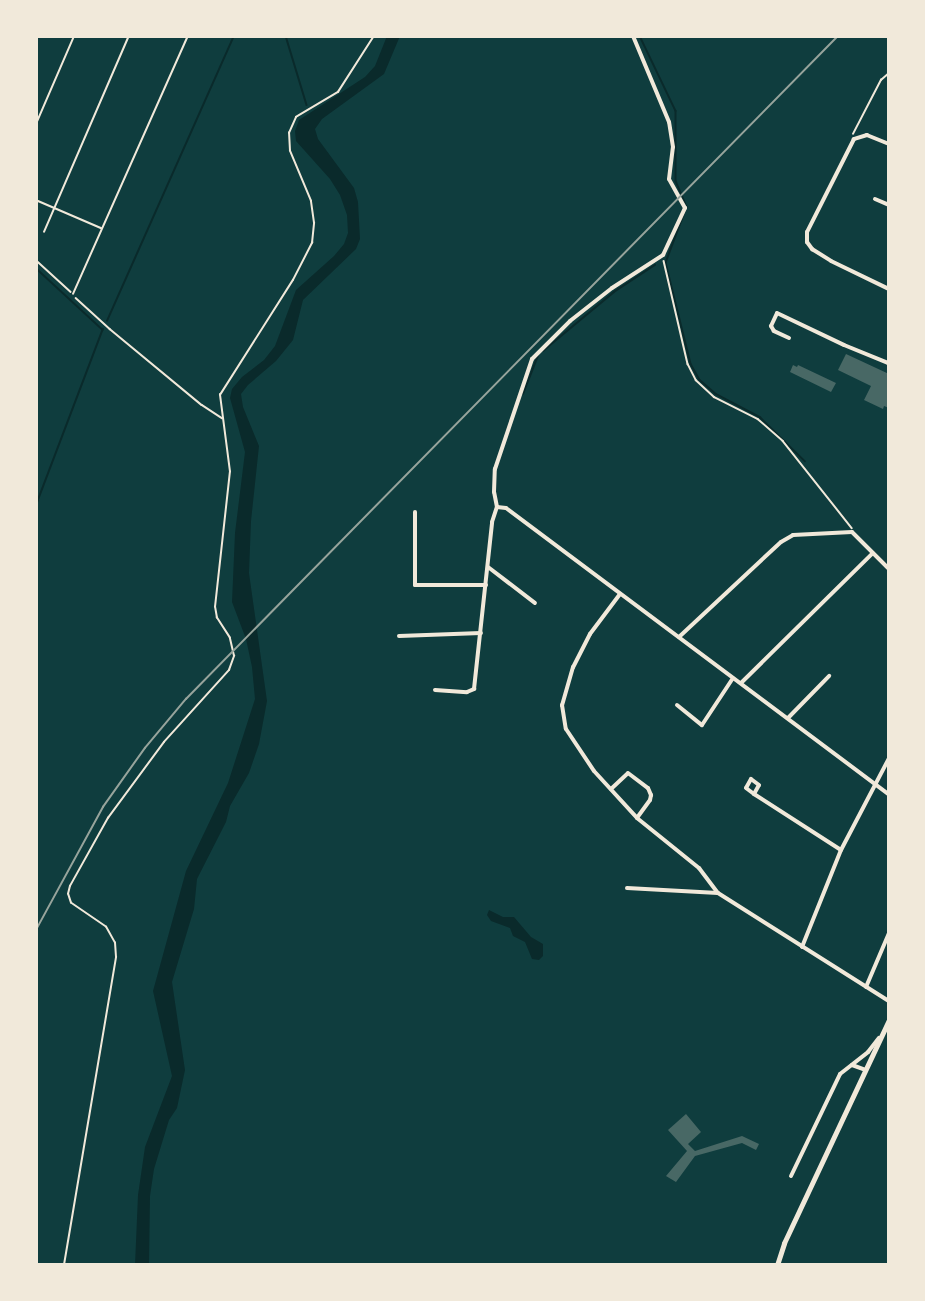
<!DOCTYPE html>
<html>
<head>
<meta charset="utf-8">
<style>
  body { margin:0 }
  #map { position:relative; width:925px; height:1301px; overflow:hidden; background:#0f3d3e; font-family:Lato,sans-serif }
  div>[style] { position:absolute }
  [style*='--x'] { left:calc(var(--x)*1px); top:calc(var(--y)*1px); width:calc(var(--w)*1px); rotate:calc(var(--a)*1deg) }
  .water>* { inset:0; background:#0a2a2b }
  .stream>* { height:1.5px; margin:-0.75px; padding:0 0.75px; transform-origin:0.75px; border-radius:0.75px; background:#0a2a2b }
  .building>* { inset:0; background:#486865 }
  .path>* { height:1.5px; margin:-0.75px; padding:0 0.75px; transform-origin:0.75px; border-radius:0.75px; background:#f1e9da }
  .service>* { height:1.5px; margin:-0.75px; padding:0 0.75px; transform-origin:0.75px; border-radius:0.75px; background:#f1e9da }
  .minor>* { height:4px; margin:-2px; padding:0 2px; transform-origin:2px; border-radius:2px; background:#f1e9da }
  .secondary>* { height:5px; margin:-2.5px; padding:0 2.5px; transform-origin:2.5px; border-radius:2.5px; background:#f1e9da }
  .rail>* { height:1.5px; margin:-0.75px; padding:0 0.75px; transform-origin:0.75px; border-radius:0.75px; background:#97a49c }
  span { translate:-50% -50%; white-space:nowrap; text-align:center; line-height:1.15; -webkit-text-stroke:4.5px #f1e9da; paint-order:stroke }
  .frame { position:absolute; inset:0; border:38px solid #f1e9da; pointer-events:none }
</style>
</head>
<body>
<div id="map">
  <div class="water">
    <div style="clip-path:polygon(387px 36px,400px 36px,384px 74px,322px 119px,315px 129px,318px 139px,354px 188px,358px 202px,360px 239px,356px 249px,303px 300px,293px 340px,276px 361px,248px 385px,241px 394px,243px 407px,259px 446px,251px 521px,249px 573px,267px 701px,259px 744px,249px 773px,230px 806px,226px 822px,197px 879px,194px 909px,172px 982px,185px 1070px,177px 1108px,169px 1120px,154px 1169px,150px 1196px,149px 1265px,135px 1265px,138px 1195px,145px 1147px,172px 1076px,153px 991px,186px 871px,228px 783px,255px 699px,252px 667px,246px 639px,232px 602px,235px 533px,245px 452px,230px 398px,232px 389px,242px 377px,264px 360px,275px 346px,296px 290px,334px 256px,344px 244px,348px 233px,347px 215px,340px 195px,330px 179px,296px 141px,295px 131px,299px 120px,365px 77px,375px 66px)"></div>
    <div style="clip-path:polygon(489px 910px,503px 917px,514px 917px,531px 937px,543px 944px,543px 956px,539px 960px,532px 959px,525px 942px,513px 936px,510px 928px,491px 921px,487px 915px)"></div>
  </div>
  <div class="stream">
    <div style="--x:286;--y:36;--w:72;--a:73.1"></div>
    <div style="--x:640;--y:36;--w:83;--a:64.4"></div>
    <div style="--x:676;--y:111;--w:70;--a:90"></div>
    <div style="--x:676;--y:181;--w:28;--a:67"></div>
    <div style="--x:687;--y:207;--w:60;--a:110.6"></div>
    <div style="--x:666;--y:263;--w:104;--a:76.1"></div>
    <div style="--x:691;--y:364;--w:18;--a:61"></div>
    <div style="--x:700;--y:380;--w:21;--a:41"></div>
    <div style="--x:716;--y:394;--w:50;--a:27.6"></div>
    <div style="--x:760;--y:417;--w:63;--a:44.4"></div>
    <div style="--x:36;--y:268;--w:91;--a:42.8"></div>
    <div style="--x:107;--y:321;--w:312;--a:-66"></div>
    <div style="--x:543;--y:351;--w:92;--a:-39.7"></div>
    <div style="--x:614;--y:292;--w:49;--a:-33.4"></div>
    <div style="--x:523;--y:394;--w:41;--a:-68.5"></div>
    <div style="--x:36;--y:505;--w:188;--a:-69.2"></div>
  </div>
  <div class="building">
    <div style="clip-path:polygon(846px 354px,889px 374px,889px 408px,884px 406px,883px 409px,864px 400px,871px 386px,838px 370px)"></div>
    <div style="clip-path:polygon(793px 365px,797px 367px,798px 365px,836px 383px,831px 392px,790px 372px)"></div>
    <div style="clip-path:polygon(686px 1114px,701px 1132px,688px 1144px,695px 1151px,742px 1136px,759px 1144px,756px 1150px,742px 1143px,695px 1156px,676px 1182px,666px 1176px,687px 1151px,668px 1130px)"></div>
  </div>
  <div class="path">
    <div style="--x:853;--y:134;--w:61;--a:-62.6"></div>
    <div style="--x:881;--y:80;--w:9;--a:-41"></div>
    <div style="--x:36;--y:260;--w:47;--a:42.4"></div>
    <div style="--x:664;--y:261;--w:106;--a:76.9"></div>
    <div style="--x:688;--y:364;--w:18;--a:63"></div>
    <div style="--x:696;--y:380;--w:25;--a:43"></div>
    <div style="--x:714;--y:397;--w:49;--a:26.6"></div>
    <div style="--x:758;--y:419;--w:33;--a:41"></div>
    <div style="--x:783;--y:441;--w:111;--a:51.6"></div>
    <div style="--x:76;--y:298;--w:46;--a:42.4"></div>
    <div style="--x:110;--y:329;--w:119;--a:39.6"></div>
    <div style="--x:202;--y:405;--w:24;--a:33"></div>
    <div style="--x:64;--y:1265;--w:312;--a:-80.4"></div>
    <div style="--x:116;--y:957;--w:14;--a:-94"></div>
    <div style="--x:115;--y:943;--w:18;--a:-119"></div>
    <div style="--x:106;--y:927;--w:42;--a:-145.6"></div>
    <div style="--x:71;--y:903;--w:9;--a:-108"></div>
    <div style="--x:68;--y:894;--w:8;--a:-76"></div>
    <div style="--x:70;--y:886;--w:78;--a:-60.8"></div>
    <div style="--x:108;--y:818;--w:94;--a:-53.6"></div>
    <div style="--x:164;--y:742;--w:97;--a:-47.9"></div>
    <div style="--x:229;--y:670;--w:15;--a:-70"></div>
    <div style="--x:234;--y:656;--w:18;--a:-103"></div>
    <div style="--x:230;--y:638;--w:24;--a:-123"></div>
    <div style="--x:217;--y:618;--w:11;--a:-100"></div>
    <div style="--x:215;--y:607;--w:136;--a:-83.7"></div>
    <div style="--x:230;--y:472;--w:78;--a:-97.4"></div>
    <div style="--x:220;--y:395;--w:136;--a:-57.6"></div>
    <div style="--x:293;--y:280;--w:42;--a:-62.8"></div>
    <div style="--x:312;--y:243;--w:20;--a:-84"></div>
    <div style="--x:314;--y:223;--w:22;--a:-98"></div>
    <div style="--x:311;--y:201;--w:54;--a:-112.8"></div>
    <div style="--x:290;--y:151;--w:18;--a:-93"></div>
    <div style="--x:289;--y:133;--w:17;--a:-66"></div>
    <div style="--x:296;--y:117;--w:49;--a:-30.8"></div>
    <div style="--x:338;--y:92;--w:67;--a:-57.3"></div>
  </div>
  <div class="service">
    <div style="--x:36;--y:124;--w:96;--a:-66.6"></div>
    <div style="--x:36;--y:200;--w:71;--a:23.3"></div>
    <div style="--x:44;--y:232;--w:214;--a:-66.6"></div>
    <div style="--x:73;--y:294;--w:282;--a:-66"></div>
  </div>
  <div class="minor">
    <div style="--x:889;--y:64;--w:6;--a:90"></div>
    <div style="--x:889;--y:144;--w:24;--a:-158"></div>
    <div style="--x:867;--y:135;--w:14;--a:163"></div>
    <div style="--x:854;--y:139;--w:104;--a:116.8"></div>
    <div style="--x:807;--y:232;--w:10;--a:90"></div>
    <div style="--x:807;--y:242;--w:9;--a:54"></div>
    <div style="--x:812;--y:249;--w:22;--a:32"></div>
    <div style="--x:831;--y:261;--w:64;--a:25.8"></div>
    <div style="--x:875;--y:199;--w:15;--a:23"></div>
    <div style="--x:789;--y:338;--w:17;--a:-155"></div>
    <div style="--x:774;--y:331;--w:6;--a:-121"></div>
    <div style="--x:771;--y:326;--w:14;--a:-65"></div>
    <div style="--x:777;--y:313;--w:74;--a:25.5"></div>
    <div style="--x:844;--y:345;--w:48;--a:22.2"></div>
    <div style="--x:888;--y:363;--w:2;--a:-63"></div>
    <div style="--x:497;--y:507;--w:9;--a:6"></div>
    <div style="--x:506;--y:508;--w:478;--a:36.8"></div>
    <div style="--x:415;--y:512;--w:73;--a:90"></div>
    <div style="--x:415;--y:585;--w:71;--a:0"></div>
    <div style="--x:488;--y:567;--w:59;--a:37.5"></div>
    <div style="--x:620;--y:594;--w:50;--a:126.9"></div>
    <div style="--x:590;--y:634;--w:37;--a:117"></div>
    <div style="--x:573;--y:667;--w:40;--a:106"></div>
    <div style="--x:562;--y:705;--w:24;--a:81"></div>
    <div style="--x:566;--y:729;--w:50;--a:56.3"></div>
    <div style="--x:594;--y:771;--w:64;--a:47.5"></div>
    <div style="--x:637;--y:818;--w:80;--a:38.9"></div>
    <div style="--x:699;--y:868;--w:31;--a:53"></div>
    <div style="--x:399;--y:636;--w:82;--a:-2.1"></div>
    <div style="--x:679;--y:637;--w:139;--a:-43"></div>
    <div style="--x:781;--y:542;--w:14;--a:-30"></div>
    <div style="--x:793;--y:535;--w:59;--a:-2.9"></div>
    <div style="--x:852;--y:532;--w:52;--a:45"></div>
    <div style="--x:741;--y:683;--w:185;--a:-44.6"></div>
    <div style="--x:435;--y:690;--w:32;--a:4"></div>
    <div style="--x:467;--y:692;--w:8;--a:-23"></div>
    <div style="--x:474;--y:689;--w:168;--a:-83.8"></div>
    <div style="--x:492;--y:522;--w:16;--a:-72"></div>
    <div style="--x:497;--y:507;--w:15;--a:-101"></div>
    <div style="--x:494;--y:492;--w:23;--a:-88"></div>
    <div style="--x:495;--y:469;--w:116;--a:-71.4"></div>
    <div style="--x:532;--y:359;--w:54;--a:-45"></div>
    <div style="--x:570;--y:321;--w:53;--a:-38.2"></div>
    <div style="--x:612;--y:288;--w:61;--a:-32.9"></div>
    <div style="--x:663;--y:255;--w:52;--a:-64.9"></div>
    <div style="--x:685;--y:208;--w:33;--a:-119"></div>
    <div style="--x:669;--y:179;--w:32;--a:-83"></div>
    <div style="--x:673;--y:147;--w:25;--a:-99"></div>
    <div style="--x:669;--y:122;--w:93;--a:-112.7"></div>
    <div style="--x:677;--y:705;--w:32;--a:39"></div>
    <div style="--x:702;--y:725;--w:56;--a:-56.6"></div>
    <div style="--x:788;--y:718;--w:59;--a:-45.7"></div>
    <div style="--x:611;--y:789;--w:23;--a:-43"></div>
    <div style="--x:628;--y:773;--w:25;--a:37"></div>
    <div style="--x:648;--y:788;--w:8;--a:67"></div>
    <div style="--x:651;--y:795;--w:5;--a:101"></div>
    <div style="--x:650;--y:800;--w:22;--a:126"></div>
    <div style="--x:754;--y:794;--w:10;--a:-61"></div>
    <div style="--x:759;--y:785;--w:10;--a:-143"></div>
    <div style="--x:751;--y:779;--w:10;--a:119"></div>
    <div style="--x:746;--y:788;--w:10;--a:37"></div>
    <div style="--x:754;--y:794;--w:103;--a:32.8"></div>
    <div style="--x:627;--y:888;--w:91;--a:3.1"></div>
    <div style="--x:718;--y:893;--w:202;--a:32.3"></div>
    <div style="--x:802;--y:947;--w:105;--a:-68.1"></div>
    <div style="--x:841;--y:850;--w:104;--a:-62.4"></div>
    <div style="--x:866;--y:987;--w:59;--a:-66.9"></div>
    <div style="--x:852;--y:1065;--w:15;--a:20"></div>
    <div style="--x:791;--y:1176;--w:113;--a:-64.3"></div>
    <div style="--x:840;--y:1074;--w:36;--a:-38"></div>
    <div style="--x:868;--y:1052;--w:18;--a:-52"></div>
  </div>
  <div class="secondary">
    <div style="--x:777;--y:1265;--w:23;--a:-72"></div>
    <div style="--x:784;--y:1243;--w:246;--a:-64.8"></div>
  </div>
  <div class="rail">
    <div style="--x:36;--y:930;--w:140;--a:-61.4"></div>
    <div style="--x:103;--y:807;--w:72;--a:-54.6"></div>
    <div style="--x:145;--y:748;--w:64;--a:-50.1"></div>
    <div style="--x:186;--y:699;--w:930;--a:-45.48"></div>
  </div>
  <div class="frame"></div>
</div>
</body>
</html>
